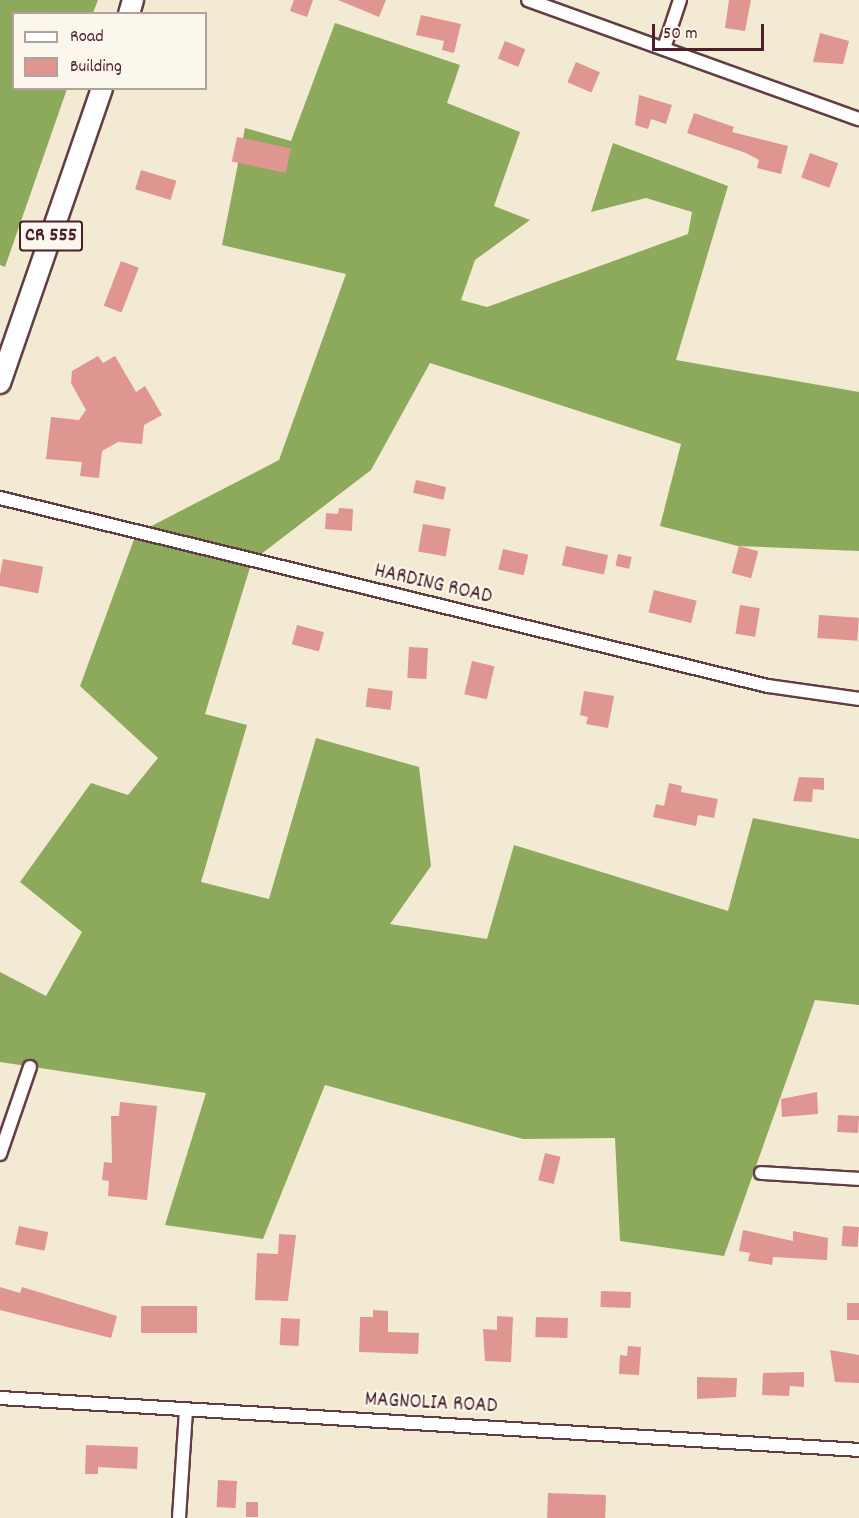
<!DOCTYPE html>
<html>
<head>
<meta charset="utf-8">
<style>
  body { margin:0 }
  #map { position:relative; width:859px; height:1518px; overflow:hidden; background:#f3ead3; font-family:Dekko,sans-serif }
  div>[style] { position:absolute }
  [style*='--x'] { left:calc(var(--x)*1px); top:calc(var(--y)*1px); width:calc(var(--w)*1px); rotate:calc(var(--a)*1deg) }
  .forest>* { inset:0; background:#8daa5c }
  .building>* { inset:0; background:#df9590; transform-origin:0 0 }
  .roads { filter:drop-shadow(2px 0 #633d44) drop-shadow(-2px 0 #633d44) drop-shadow(0 2px #633d44) drop-shadow(0 -2px #633d44) }
  .street>* { height:12px; margin:-6px; padding:0 6px; transform-origin:6px; border-radius:6px; background:#fff }
  .primary>* { height:20px; margin:-10px; padding:0 10px; transform-origin:10px; border-radius:10px; background:#fff }
  span { translate:-50% -50%; white-space:nowrap; text-align:center; line-height:1.15; -webkit-text-stroke:4.5px #fbf7ec; paint-order:stroke }
  .shield-label span { padding:2px 4px; background:#fbf7ec; border:2px solid; border-radius:4px; -webkit-text-stroke-width:0 }
  .shield-label { font-size:20px; color:#4a1f2b; font-weight:700 }
  .street-label { font-size:21px; color:#4a1f2b }
  .legend { position:absolute; left:12px; top:12px; width:195px; height:78px; box-sizing:border-box; background:#fbf7ec; border:2px solid #b4a19f; margin:0; padding:8px 10px; list-style:none; font-size:18px; color:#4a1f2b }
  .legend li { display:flex; align-items:center; gap:12px; height:30px }
  .legend b { width:30px; border:2px solid #b4a19f }
  .scale { position:absolute; left:652px; top:24px; width:112px; height:27px; box-sizing:border-box; border:3px solid #4a1f2b; border-top:0; padding-left:8px; font-size:18px; line-height:21px; white-space:nowrap; color:#4a1f2b; -webkit-text-stroke:4px #fbf7ec; paint-order:stroke }
</style>
</head>
<body>
<div id="map">
  <div class="forest">
    <div style="clip-path:polygon(0 0,98px 0,93px 13px,14px 14px,14px 88px,67px 89px,5px 267px,0 265px)"></div>
    <div style="clip-path:polygon(335px 23px,460px 65px,447px 103px,520px 132px,494px 206px,530px 220px,475px 260px,461px 300px,487px 307px,688px 234px,692px 212px,646px 198px,591px 212px,613px 143px,728px 186px,676px 360px,859px 392px,859px 551px,738px 546px,660px 526px,681px 444px,430px 363px,371px 470px,252px 561px,205px 714px,247px 725px,201px 882px,269px 899px,316px 738px,419px 767px,431px 866px,390px 924px,487px 939px,514px 845px,728px 911px,753px 818px,859px 839px,859px 1005px,815px 1000px,724px 1256px,620px 1241px,615px 1138px,523px 1139px,325px 1085px,263px 1239px,165px 1225px,206px 1093px,0 1062px,0 972px,46px 996px,82px 932px,20px 882px,91px 783px,128px 795px,158px 758px,80px 686px,136px 534px,279px 460px,346px 274px,222px 245px,245px 128px,291px 141px)"></div>
  </div>
  <div class="building">
    <div style="clip-path:polygon(294px 0,313px 0,307px 17px,290px 11px)"></div>
    <div style="clip-path:polygon(338px 0,386px 0,379px 17px)"></div>
    <div style="clip-path:polygon(729px 0,751px 0,745px 31px,725px 28px)"></div>
    <div style="clip-path:polygon(421px 15px,461px 24px,454px 53px,442px 50px,444px 41px,416px 35px)"></div>
    <div style="clip-path:polygon(820px 33px,849px 41px,843px 64px,813px 62px)"></div>
    <div style="left:505px;top:41px;width:22px;height:19px;rotate:22deg"></div>
    <div style="left:576px;top:62px;width:26px;height:22px;rotate:23deg"></div>
    <div style="clip-path:polygon(639px 95px,672px 105px,666px 124px,651px 119px,648px 129px,635px 125px)"></div>
    <div style="clip-path:polygon(694px 113px,734px 127px,732px 132px,788px 146px,781px 174px,757px 168px,759px 160px,746px 153px,687px 133px)"></div>
    <div style="left:237px;top:137px;width:55px;height:25px;rotate:12deg"></div>
    <div style="left:810px;top:153px;width:30px;height:26px;rotate:20deg"></div>
    <div style="left:141px;top:170px;width:37px;height:20px;rotate:17deg"></div>
    <div style="left:121px;top:261px;width:19px;height:48px;rotate:21deg"></div>
    <div style="clip-path:polygon(98px 356px,103px 363px,115px 356px,136px 392px,145px 386px,162px 415px,144px 425px,142px 444px,118px 442px,102px 451px,99px 478px,80px 476px,82px 462px,46px 459px,51px 417px,79px 420px,86px 410px,71px 383px,72px 371px)"></div>
    <div style="left:416px;top:480px;width:31px;height:13px;rotate:13deg"></div>
    <div style="clip-path:polygon(339px 508px,353px 509px,352px 531px,325px 529px,326px 513px,338px 514px)"></div>
    <div style="left:423px;top:524px;width:28px;height:28px;rotate:10deg"></div>
    <div style="left:566px;top:546px;width:43px;height:20px;rotate:12deg"></div>
    <div style="left:739px;top:546px;width:20px;height:28px;rotate:15deg"></div>
    <div style="left:503px;top:549px;width:26px;height:21px;rotate:13deg"></div>
    <div style="left:618px;top:554px;width:14px;height:12px;rotate:12deg"></div>
    <div style="left:3px;top:559px;width:41px;height:27px;rotate:11deg"></div>
    <div style="left:654px;top:590px;width:44px;height:23px;rotate:14deg"></div>
    <div style="left:740px;top:605px;width:20px;height:29px;rotate:9deg"></div>
    <div style="left:819px;top:615px;width:40px;height:23px;rotate:4deg"></div>
    <div style="left:297px;top:625px;width:28px;height:20px;rotate:15deg"></div>
    <div style="left:409px;top:647px;width:19px;height:31px;rotate:3deg"></div>
    <div style="left:472px;top:661px;width:23px;height:34px;rotate:13deg"></div>
    <div style="left:368px;top:688px;width:25px;height:19px;rotate:7deg"></div>
    <div style="clip-path:polygon(584px 691px,614px 696px,608px 728px,586px 724px,588px 717px,580px 715px)"></div>
    <div style="clip-path:polygon(799px 777px,824px 778px,824px 790px,813px 789px,812px 802px,793px 801px)"></div>
    <div style="clip-path:polygon(669px 783px,682px 786px,681px 792px,718px 799px,714px 818px,698px 815px,696px 826px,653px 817px,656px 804px,664px 806px)"></div>
    <div style="clip-path:polygon(817px 1092px,818px 1114px,782px 1117px,781px 1099px)"></div>
    <div style="clip-path:polygon(120px 1102px,157px 1106px,147px 1200px,108px 1196px,109px 1181px,102px 1180px,104px 1162px,112px 1163px,111px 1116px,119px 1116px)"></div>
    <div style="left:838px;top:1115px;width:21px;height:17px;rotate:3deg"></div>
    <div style="left:545px;top:1153px;width:16px;height:28px;rotate:14deg"></div>
    <div style="left:19px;top:1226px;width:30px;height:19px;rotate:12deg"></div>
    <div style="left:843px;top:1226px;width:16px;height:20px;rotate:4deg"></div>
    <div style="clip-path:polygon(743px 1230px,793px 1241px,793px 1231px,828px 1238px,827px 1260px,773px 1257px,772px 1265px,748px 1261px,750px 1253px,739px 1251px)"></div>
    <div style="clip-path:polygon(279px 1234px,296px 1235px,288px 1301px,255px 1300px,257px 1253px,278px 1254px)"></div>
    <div style="clip-path:polygon(0 1287px,20px 1293px,22px 1287px,117px 1316px,111px 1338px,0 1310px)"></div>
    <div style="left:601px;top:1291px;width:30px;height:16px;rotate:2deg"></div>
    <div style="left:847px;top:1303px;width:12px;height:17px"></div>
    <div style="left:141px;top:1306px;width:56px;height:27px"></div>
    <div style="clip-path:polygon(373px 1310px,388px 1311px,388px 1332px,419px 1333px,418px 1354px,359px 1352px,360px 1317px,373px 1317px)"></div>
    <div style="clip-path:polygon(497px 1316px,513px 1317px,511px 1362px,485px 1361px,483px 1329px,497px 1330px)"></div>
    <div style="left:536px;top:1317px;width:32px;height:20px;rotate:2deg"></div>
    <div style="left:281px;top:1318px;width:19px;height:27px;rotate:3deg"></div>
    <div style="clip-path:polygon(628px 1346px,641px 1347px,639px 1375px,619px 1374px,620px 1355px,627px 1356px)"></div>
    <div style="clip-path:polygon(830px 1350px,859px 1355px,859px 1383px,835px 1382px)"></div>
    <div style="clip-path:polygon(804px 1372px,804px 1387px,790px 1386px,789px 1396px,762px 1395px,763px 1373px)"></div>
    <div style="clip-path:polygon(697px 1377px,737px 1378px,736px 1397px,697px 1399px)"></div>
    <div style="clip-path:polygon(86px 1445px,138px 1447px,137px 1469px,98px 1467px,98px 1474px,85px 1474px)"></div>
    <div style="left:218px;top:1480px;width:19px;height:27px;rotate:3deg"></div>
    <div style="left:548px;top:1493px;width:58px;height:25px;rotate:2deg"></div>
    <div style="left:246px;top:1502px;width:12px;height:15px"></div>
  </div>
  <div class="roads">
    <div class="street">
      <div style="--x:528;--y:0;--w:352;--a:19.8"></div>
      <div style="--x:664;--y:48;--w:51;--a:-71.6"></div>
      <div style="--x:0;--y:498;--w:791;--a:13.76"></div>
      <div style="--x:768;--y:686;--w:92;--a:8.1"></div>
      <div style="--x:0;--y:1154;--w:92;--a:-71"></div>
      <div style="--x:761;--y:1173;--w:98;--a:3.5"></div>
      <div style="--x:0;--y:1398;--w:861;--a:3.46"></div>
      <div style="--x:179;--y:1518;--w:109;--a:-86.3"></div>
    </div>
    <div class="primary">
      <div style="--x:129;--y:14;--w:15;--a:-74"></div>
      <div style="--x:0;--y:383;--w:312;--a:-70.9"></div>
    </div>
  </div>
  <div class="shield-label">
    <span style="left:51px;top:236px">CR 555</span>
  </div>
  <div class="street-label">
    <span style="left:433px;top:585px;rotate:13deg">HARDING ROAD</span>
    <span style="left:431px;top:1404px;rotate:3deg">MAGNOLIA ROAD</span>
  </div>
  <ul class="legend">
  <li><b style="height:8px;background:#fff"></b>Road</li>
  <li><b style="height:16px;background:#df9590"></b>Building</li>
  </ul>
  <div class="scale">50 m</div>
</div>
</body>
</html>
